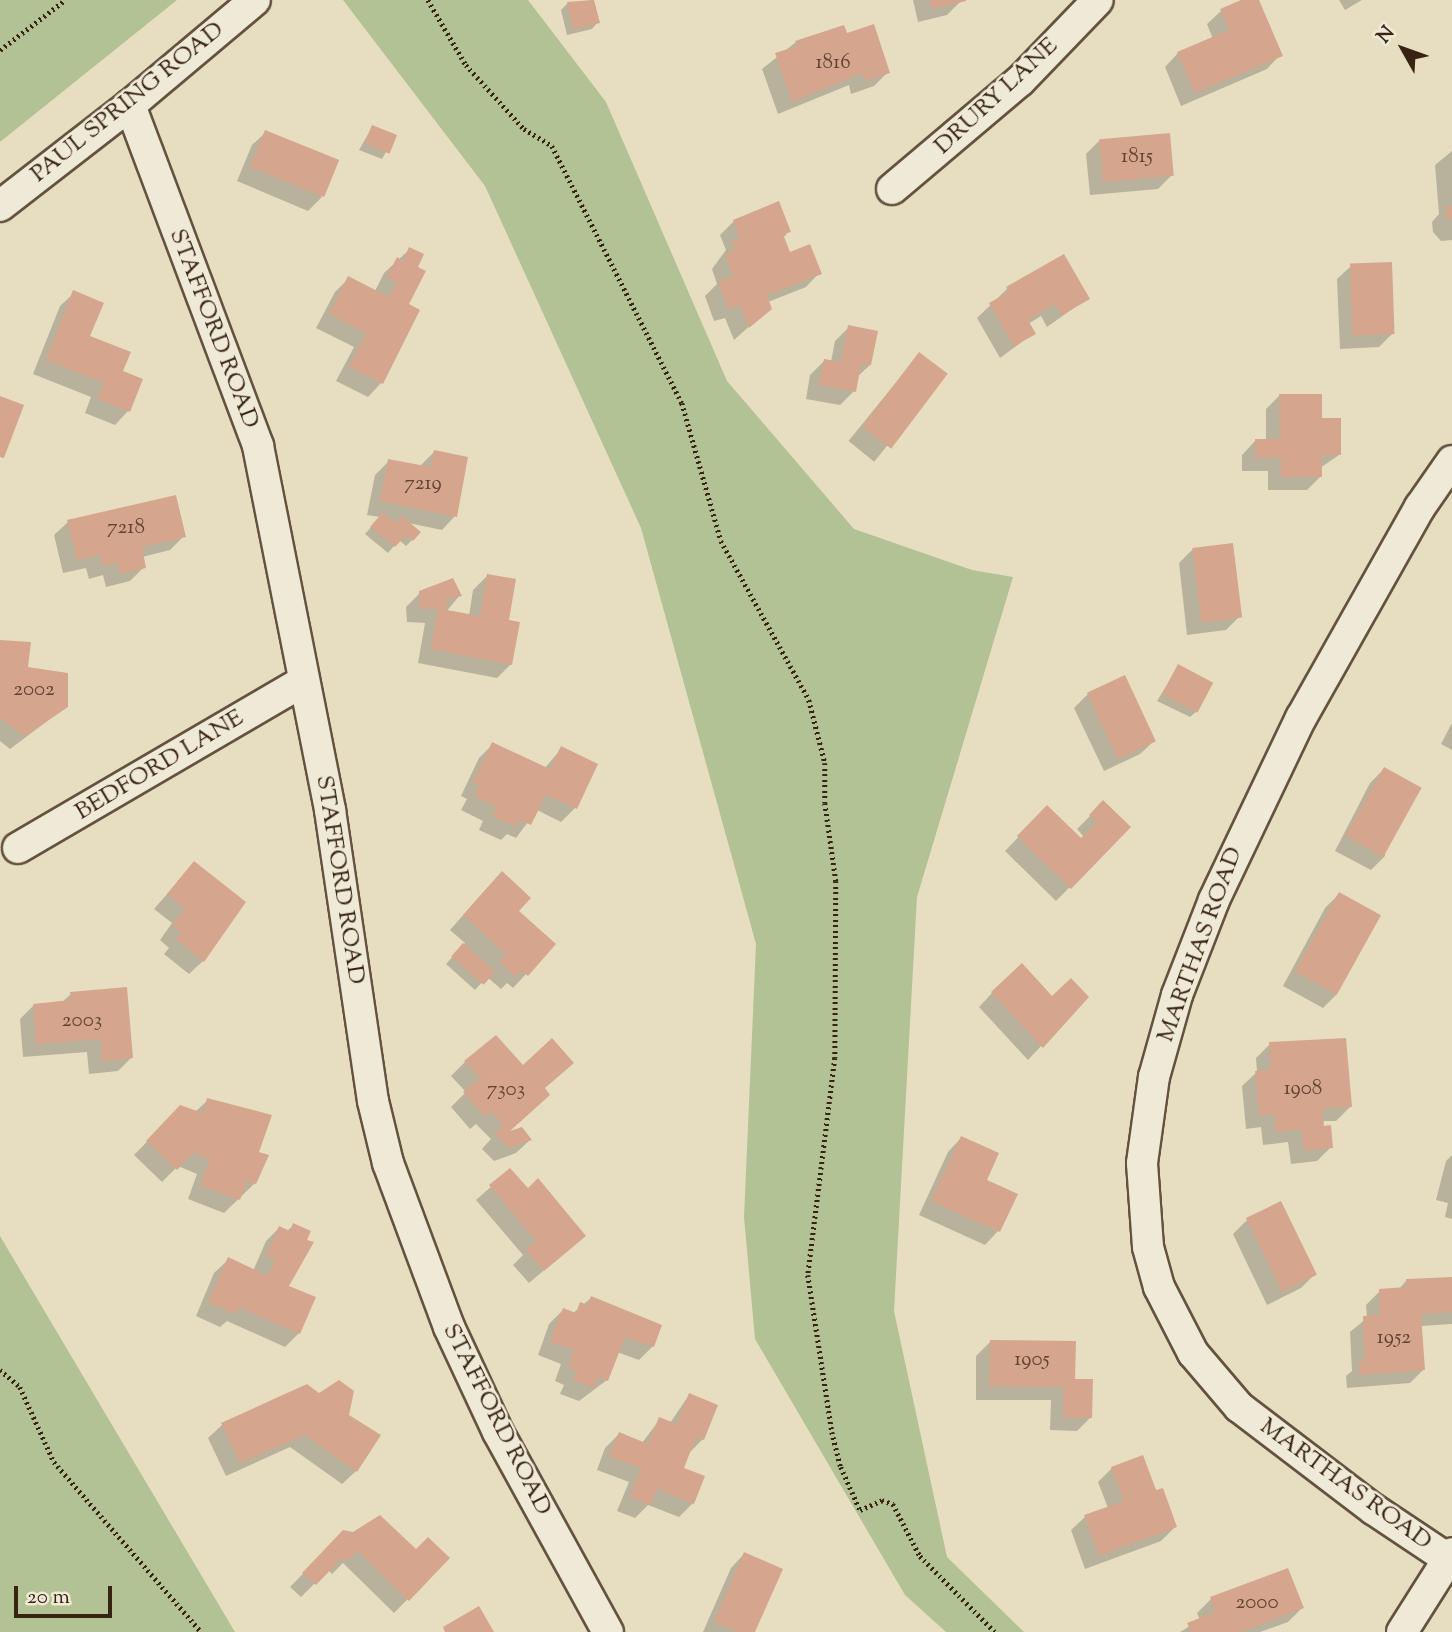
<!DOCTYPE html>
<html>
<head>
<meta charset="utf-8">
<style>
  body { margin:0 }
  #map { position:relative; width:1452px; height:1632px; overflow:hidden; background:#e7dec2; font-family:"Sorts Mill Goudy",serif }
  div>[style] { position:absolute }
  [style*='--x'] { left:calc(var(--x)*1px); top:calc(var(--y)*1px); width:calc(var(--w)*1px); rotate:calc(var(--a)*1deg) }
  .green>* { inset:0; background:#b2c295 }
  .shadow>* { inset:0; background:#0003; transform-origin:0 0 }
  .building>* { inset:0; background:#d5a68d; transform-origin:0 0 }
  .path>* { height:4.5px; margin-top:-2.25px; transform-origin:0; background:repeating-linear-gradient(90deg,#382312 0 2px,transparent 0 5.5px) }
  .roads { filter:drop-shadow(2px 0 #64523e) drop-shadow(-2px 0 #64523e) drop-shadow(0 2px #64523e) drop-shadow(0 -2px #64523e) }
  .street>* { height:30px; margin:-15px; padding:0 15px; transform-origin:15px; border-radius:15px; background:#efead7 }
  span { translate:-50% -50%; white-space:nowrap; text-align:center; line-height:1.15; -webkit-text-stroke:5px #efead7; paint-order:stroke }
  .number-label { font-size:21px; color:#5f4431 }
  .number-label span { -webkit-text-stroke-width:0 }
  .street-label { font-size:24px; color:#382312 }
  .north { position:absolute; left:1368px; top:14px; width:70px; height:70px; -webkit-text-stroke:5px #efead7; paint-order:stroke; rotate:310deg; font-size:19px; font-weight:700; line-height:28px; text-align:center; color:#382312 }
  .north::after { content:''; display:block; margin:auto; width:24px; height:32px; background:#382312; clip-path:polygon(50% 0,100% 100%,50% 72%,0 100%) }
  .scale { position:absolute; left:14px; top:1586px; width:98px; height:32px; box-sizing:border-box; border:4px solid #382312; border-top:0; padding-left:9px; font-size:21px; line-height:24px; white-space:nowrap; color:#382312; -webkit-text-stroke:5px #efead7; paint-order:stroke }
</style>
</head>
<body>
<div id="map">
  <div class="green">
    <div style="clip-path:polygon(0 0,177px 0,0 142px)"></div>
    <div style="clip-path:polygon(343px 0,528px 0,606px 102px,727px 381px,854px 529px,972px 570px,1013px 577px,917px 897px,894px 1311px,947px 1557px,1024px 1632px,946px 1632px,905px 1595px,755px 1339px,744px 1217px,756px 944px,641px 528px,485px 186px)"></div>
    <div style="clip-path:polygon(0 1236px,118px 1435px,235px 1632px,0 1632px)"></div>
  </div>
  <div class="shadow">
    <div style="clip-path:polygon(592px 0,598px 22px,592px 29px,567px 35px,561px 10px,567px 4px)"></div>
    <div style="clip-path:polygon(913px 0,961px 0,961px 1px,947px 15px,918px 22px)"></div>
    <div style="clip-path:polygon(1245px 0,1257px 0,1280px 55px,1267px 69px,1181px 106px,1165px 67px,1178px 53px,1213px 39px,1207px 24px,1221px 11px)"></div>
    <div style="clip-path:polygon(1339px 0,1362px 0,1345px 10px)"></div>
    <div style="clip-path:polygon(846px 35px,888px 72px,874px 86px,851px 94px,849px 85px,778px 114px,762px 69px,796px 42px)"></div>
    <div style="clip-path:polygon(372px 127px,395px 136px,382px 159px,359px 150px)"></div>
    <div style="clip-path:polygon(266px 132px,322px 197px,308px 211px,237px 181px,252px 145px)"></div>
    <div style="clip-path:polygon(1100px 140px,1172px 175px,1158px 189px,1090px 195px,1086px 154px)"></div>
    <div style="clip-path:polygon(1452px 151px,1452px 240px,1441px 241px,1433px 232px,1432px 222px,1439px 214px,1435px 165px)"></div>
    <div style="clip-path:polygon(734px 221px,789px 231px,783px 238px,789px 254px,819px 273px,806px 287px,768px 302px,770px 308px,734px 340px,725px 318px,714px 321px,705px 296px,717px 284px,712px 269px,726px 250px,720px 235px)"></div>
    <div style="clip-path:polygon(410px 249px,407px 305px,381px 383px,368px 397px,336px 381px,354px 347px,316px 328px,335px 292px,349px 278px,375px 291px,384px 273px)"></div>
    <div style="clip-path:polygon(1351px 266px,1393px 333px,1379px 347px,1340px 349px,1337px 279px)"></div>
    <div style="clip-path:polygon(1007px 289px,1088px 298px,1047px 327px,1041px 316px,1028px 324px,1034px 333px,1000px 358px,977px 318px)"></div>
    <div style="clip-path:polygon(74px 293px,88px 337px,121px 372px,128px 411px,115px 425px,85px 413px,91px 397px,33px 374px,60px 306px)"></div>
    <div style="clip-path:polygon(849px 327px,870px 365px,857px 377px,854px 391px,840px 405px,806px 399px,810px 375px,824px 361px,831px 362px,835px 341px)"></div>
    <div style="left:919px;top:354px;width:33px;height:112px;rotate:39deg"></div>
    <div style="clip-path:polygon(1280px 395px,1320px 420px,1339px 455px,1320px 468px,1321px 476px,1307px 490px,1268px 490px,1268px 471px,1242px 471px,1242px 455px,1255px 441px,1266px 441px,1266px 409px)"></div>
    <div style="clip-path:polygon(434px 452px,455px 516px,442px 530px,408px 523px,412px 540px,406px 546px,399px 540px,388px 553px,365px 534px,380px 517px,367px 515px,375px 475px,389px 461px,419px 467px)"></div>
    <div style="clip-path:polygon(68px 522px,184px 536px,170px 550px,142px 557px,144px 567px,130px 581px,106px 587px,103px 575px,89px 579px,86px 568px,63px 573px,54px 535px)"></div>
    <div style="clip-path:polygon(1193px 549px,1240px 616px,1226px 630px,1187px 635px,1179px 563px)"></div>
    <div style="clip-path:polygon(487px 576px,507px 622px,511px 664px,497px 678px,418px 663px,425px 623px,407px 622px,406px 607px,420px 593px,460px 595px,446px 612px,469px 616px,473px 590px)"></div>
    <div style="clip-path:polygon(0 642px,66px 707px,10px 749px,0 741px)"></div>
    <div style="clip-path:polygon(1178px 667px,1197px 711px,1190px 717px,1157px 701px)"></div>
    <div style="clip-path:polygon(1088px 694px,1154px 741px,1140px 754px,1104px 771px,1074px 708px)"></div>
    <div style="clip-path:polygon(1452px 723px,1452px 750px,1441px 744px)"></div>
    <div style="clip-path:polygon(493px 744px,544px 769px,561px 749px,575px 808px,561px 822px,537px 810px,516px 838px,507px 834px,501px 840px,479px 830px,483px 821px,461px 810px,467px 799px,461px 796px,479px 758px)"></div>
    <div style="clip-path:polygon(1384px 769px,1385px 856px,1371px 870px,1335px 851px,1370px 783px)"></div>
    <div style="clip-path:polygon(1103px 803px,1129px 827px,1056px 901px,1005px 851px,1047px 807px,1081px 841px,1084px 837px,1077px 829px)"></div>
    <div style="clip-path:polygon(194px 863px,203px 961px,189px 974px,164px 954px,169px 948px,160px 940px,172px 923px,154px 909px)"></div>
    <div style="clip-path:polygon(488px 887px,517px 911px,526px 974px,513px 988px,507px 983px,501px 989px,487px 977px,475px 990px,446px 964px,465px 943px,450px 930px)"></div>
    <div style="clip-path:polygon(1339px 894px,1337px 994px,1323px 1008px,1283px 986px,1325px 908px)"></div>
    <div style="clip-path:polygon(992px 993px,1051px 999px,1087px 997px,1028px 1060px,979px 1007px)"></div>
    <div style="clip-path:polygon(71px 994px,132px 1057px,118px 1071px,89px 1074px,87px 1052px,23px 1057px,20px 1019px,33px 1006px,61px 1003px)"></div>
    <div style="clip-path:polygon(1270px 1044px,1350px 1107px,1336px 1121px,1322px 1121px,1331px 1147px,1317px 1161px,1291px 1164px,1288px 1142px,1263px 1145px,1261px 1127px,1246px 1129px,1242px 1086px,1257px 1072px,1256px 1058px)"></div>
    <div style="clip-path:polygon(465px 1062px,543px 1089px,506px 1133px,530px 1140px,516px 1153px,494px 1161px,482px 1149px,491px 1139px,476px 1124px,470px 1129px,451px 1107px,466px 1092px,451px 1076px)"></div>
    <div style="clip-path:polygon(208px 1100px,256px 1153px,255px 1183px,224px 1213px,188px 1199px,197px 1174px,178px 1166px,162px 1182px,134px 1155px,181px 1107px,195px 1112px)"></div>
    <div style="clip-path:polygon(961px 1138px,984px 1181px,1015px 1195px,998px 1231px,985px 1245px,919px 1215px,948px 1152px)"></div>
    <div style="clip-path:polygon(1452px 1155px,1452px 1219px,1445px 1217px,1448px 1203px,1436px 1200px,1446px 1161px)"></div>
    <div style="clip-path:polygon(510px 1170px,527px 1191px,584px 1236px,529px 1283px,513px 1265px,523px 1255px,476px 1200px)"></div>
    <div style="clip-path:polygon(1280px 1204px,1315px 1274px,1301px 1288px,1267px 1305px,1233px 1234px,1247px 1220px)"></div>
    <div style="clip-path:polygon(294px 1225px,287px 1287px,299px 1333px,285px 1347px,227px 1321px,220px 1327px,196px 1316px,214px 1273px,228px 1260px,253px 1271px,266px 1241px,279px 1228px,287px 1231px)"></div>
    <div style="clip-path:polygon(1452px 1278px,1452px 1324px,1421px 1326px,1424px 1369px,1410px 1383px,1347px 1388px,1346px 1376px,1352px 1371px,1350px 1332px,1367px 1318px,1366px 1305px,1380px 1291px,1398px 1290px,1406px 1281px)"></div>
    <div style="clip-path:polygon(591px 1298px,653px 1346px,639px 1360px,617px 1352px,607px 1380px,579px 1401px,560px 1394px,564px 1385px,555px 1381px,561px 1364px,538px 1355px,549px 1324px,563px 1310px,572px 1314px)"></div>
    <div style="clip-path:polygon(990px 1342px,1074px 1381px,1091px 1417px,1077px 1431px,1050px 1430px,1051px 1400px,976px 1400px,976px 1356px)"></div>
    <div style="clip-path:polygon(689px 1395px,703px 1439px,688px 1454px,682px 1469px,693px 1503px,679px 1517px,648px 1505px,635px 1518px,617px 1511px,629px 1482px,597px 1470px,605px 1448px,619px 1434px,642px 1443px,660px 1419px,670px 1423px)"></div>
    <div style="clip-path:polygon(347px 1416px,356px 1471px,342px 1484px,290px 1447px,226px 1476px,208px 1438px,222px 1425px)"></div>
    <div style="clip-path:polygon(1112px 1468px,1155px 1493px,1175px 1527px,1161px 1541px,1085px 1569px,1071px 1530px,1085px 1517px,1108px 1508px,1098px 1482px)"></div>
    <div style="clip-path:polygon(344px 1532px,416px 1552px,448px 1558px,394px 1613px,343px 1563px,332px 1574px,328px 1570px,301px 1597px,290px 1587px)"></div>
    <div style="clip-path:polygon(744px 1554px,753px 1632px,703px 1632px,731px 1568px)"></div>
    <div style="clip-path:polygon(1211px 1599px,1302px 1608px,1288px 1622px,1260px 1632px,1180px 1632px,1200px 1620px,1197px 1613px)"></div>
  </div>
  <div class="building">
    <div style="clip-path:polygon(594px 0,600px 23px,573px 29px,567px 2px)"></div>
    <div style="clip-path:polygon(930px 0,966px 0,966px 1px,932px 9px)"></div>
    <div style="clip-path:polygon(1241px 0,1259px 0,1283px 56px,1195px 93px,1177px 52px,1229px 30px,1220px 9px)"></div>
    <div style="clip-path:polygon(874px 24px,890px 73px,865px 81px,862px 73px,792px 102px,775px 53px,798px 46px,795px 41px,844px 25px,847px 33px)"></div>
    <div style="left:372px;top:125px;width:27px;height:20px;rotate:22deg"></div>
    <div style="left:265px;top:130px;width:80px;height:40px;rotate:22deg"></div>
    <div style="left:1170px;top:133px;width:43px;height:71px;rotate:85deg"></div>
    <div style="clip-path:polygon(779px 201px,791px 232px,783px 234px,790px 252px,810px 244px,822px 274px,767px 295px,772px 309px,749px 328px,739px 305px,728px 309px,718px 281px,733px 276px,725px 254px,735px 250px,731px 242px,740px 238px,733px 220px)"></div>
    <div style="clip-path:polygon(1445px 206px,1452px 206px,1452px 221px,1446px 218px)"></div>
    <div style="clip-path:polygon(409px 247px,424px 254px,418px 267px,426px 271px,409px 304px,420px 310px,383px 384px,349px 367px,366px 333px,329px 314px,348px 276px,389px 297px,397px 282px,387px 277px,397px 257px,403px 261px)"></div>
    <div style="clip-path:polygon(1064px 254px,1090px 299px,1062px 315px,1055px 304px,1028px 320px,1036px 334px,1014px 346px,989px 303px,1009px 292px,1006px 287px)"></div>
    <div style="left:1392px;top:262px;width:72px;height:42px;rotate:88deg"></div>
    <div style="clip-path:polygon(73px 290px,104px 303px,90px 336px,131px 352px,123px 371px,143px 379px,130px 412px,98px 399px,104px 383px,46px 360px)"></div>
    <div style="clip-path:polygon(848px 325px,878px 331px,871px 365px,861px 364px,856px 392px,819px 385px,824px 359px,841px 362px)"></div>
    <div style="left:919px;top:352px;width:36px;height:94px;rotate:37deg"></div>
    <div style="clip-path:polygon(1279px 394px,1322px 394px,1322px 418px,1341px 418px,1341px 455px,1322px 455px,1322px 477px,1281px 477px,1281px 458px,1255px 458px,1255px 439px,1280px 439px)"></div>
    <div style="clip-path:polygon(0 396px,24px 405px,4px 458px,0 457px)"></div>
    <div style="clip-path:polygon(434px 450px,468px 457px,457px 517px,380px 501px,388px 459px,431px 467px)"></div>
    <div style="clip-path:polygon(176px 495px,186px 537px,142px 547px,146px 568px,120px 574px,117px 562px,103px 566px,100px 555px,77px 560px,67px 520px)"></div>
    <div style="clip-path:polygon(383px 512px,396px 523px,402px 516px,421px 532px,413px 541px,406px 535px,395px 547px,370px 527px)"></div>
    <div style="left:1233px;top:543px;width:75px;height:41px;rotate:83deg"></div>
    <div style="clip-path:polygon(487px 574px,516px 579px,509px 620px,520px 622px,512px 665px,431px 649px,438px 609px,420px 609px,419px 591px,453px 578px,462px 596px,447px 599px,447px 610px,480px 616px)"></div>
    <div style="clip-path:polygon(0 640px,31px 642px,28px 667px,68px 673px,68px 707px,25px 736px,0 718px)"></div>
    <div style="left:1178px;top:664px;width:40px;height:34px;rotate:28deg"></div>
    <div style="left:1125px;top:675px;width:73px;height:42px;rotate:65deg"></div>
    <div style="clip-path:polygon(492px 742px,550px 769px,561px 746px,598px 764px,577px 809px,546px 795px,531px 825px,520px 820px,516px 827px,492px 816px,496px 807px,474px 796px,479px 785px,473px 782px)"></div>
    <div style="left:1384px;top:767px;width:43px;height:79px;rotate:29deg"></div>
    <div style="clip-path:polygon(1103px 800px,1131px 827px,1071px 889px,1017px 836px,1047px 805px,1081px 838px,1097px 822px,1089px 815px)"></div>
    <div style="clip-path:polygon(194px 861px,246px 902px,204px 962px,176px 939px,182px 933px,172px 925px,185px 909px,167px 894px)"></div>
    <div style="clip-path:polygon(502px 871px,531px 898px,519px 911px,556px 944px,528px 976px,522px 971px,516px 977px,499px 962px,506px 954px,463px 915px)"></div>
    <div style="left:1339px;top:892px;width:48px;height:91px;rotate:29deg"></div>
    <div style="left:463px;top:943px;width:43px;height:18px;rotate:41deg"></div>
    <div style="clip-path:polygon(1022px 963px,1052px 996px,1071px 978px,1089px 997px,1043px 1048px,991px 992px)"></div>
    <div style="clip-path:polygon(127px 987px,133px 1058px,102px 1061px,101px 1039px,36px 1044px,33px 1004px,71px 1000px,70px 992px)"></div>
    <div style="clip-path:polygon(496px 1035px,523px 1065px,552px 1038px,574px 1063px,545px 1088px,550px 1095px,510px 1131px,522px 1127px,532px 1140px,509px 1148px,495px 1134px,503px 1124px,491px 1111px,485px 1117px,463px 1092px,480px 1078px,464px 1061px)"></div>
    <div style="clip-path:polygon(1346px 1038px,1352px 1107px,1323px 1108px,1324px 1126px,1331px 1125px,1333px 1148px,1304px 1151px,1301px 1129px,1276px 1133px,1274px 1114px,1259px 1116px,1255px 1071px,1271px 1069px,1269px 1042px)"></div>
    <div style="clip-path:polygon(207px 1098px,272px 1115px,259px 1152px,269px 1155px,256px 1184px,247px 1181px,240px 1200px,200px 1185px,210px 1160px,193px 1153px,177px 1170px,146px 1141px,180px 1105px,203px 1113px)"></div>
    <div style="clip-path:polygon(961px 1136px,999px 1153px,987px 1180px,1018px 1194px,1000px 1232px,931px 1201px)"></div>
    <div style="clip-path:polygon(510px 1168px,528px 1188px,538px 1178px,586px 1236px,544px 1271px,526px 1250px,536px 1241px,489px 1185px)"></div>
    <div style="left:1281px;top:1201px;width:82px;height:39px;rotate:64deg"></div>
    <div style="clip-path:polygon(293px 1223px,311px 1231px,307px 1240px,314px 1242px,289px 1286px,316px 1297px,300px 1334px,239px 1307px,236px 1314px,208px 1302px,228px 1257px,268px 1276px,275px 1260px,266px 1256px,279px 1226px,290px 1231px)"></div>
    <div style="clip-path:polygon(1452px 1277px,1452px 1312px,1421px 1314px,1425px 1370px,1360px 1375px,1359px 1361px,1365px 1360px,1363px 1316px,1380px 1315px,1379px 1289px,1406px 1287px,1406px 1279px)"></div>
    <div style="clip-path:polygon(591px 1296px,662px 1325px,654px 1347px,625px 1337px,608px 1381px,598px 1377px,594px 1388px,573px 1380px,576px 1371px,568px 1368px,574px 1350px,550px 1342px,563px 1308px,576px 1313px,580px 1302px,588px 1305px)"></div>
    <div style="clip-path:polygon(990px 1340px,1076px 1341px,1075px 1379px,1093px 1379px,1092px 1418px,1063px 1417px,1064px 1387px,989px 1386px)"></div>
    <div style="clip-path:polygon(339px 1380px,354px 1391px,349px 1415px,381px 1435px,357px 1472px,305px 1435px,240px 1463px,221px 1423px,307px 1384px,319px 1393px)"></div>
    <div style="clip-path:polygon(689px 1393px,718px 1405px,704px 1440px,696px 1437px,684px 1468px,705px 1476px,694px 1504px,657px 1489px,650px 1505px,630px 1497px,641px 1468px,609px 1456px,619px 1432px,648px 1444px,659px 1417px,677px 1424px)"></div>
    <div style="clip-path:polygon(1143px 1455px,1156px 1490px,1163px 1488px,1177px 1527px,1099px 1556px,1084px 1515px,1124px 1501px,1111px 1467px)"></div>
    <div style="clip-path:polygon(380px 1515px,416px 1549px,428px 1537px,450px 1558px,409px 1601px,358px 1551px,347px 1561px,343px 1557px,316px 1585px,302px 1573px,343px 1530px,353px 1532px)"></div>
    <div style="clip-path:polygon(744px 1552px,783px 1569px,755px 1632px,738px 1632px,714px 1622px)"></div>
    <div style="clip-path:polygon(1288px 1568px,1304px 1608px,1240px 1632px,1191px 1632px,1187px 1623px,1215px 1612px,1210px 1597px)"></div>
    <div style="clip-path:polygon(479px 1606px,494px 1632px,445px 1632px,443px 1627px)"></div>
  </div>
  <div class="path">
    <div style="--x:428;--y:0;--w:75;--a:59.7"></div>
    <div style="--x:466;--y:65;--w:86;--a:47.8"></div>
    <div style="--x:524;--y:129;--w:33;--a:31"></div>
    <div style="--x:552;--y:146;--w:288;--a:63.2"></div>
    <div style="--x:682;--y:403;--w:143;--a:74.2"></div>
    <div style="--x:721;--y:541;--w:182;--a:61"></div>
    <div style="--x:809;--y:700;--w:65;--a:75.7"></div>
    <div style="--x:825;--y:763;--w:40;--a:90"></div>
    <div style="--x:825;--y:803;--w:79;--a:82"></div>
    <div style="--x:836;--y:881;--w:177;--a:90.3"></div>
    <div style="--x:835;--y:1058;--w:219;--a:97.1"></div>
    <div style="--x:808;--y:1275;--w:159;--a:81.3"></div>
    <div style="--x:832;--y:1432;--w:36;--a:76"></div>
    <div style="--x:841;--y:1467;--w:47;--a:66.2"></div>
    <div style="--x:860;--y:1510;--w:24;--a:-24"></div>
    <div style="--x:882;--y:1500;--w:12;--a:20"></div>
    <div style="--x:893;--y:1504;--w:59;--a:62.6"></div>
    <div style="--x:920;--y:1556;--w:107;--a:45.4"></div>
    <div style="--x:0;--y:50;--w:82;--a:-37.6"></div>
    <div style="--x:0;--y:1370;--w:26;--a:40"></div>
    <div style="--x:20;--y:1387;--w:82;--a:65.6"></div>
    <div style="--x:54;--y:1462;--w:225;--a:49.1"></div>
  </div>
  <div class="roads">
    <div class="street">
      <div style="--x:130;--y:105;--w:364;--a:69.4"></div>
      <div style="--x:258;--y:446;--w:371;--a:78.8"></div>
      <div style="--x:330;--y:810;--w:294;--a:81.6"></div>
      <div style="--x:373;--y:1101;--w:64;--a:76.4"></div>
      <div style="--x:388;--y:1163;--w:175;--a:69.6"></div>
      <div style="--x:449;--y:1327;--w:116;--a:65"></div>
      <div style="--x:498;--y:1432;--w:228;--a:61.2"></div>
      <div style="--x:892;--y:189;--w:167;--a:-40.2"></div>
      <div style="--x:1020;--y:81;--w:112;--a:-46.1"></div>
      <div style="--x:0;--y:206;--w:165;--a:-37.8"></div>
      <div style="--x:130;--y:105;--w:163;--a:-40"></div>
      <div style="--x:18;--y:848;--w:329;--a:-30.3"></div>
      <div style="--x:1448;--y:1559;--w:90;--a:-146.3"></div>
      <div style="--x:1373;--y:1509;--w:168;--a:-142.7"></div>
      <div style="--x:1239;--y:1407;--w:71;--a:-130.4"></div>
      <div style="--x:1193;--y:1353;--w:74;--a:-117.3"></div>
      <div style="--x:1159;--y:1287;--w:41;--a:-105.4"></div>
      <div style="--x:1148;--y:1247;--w:84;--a:-94.1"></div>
      <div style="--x:1142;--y:1163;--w:87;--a:-82.1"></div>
      <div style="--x:1154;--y:1077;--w:85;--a:-74.3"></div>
      <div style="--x:1177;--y:995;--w:102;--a:-68.7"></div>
      <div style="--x:1214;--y:900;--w:202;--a:-64.5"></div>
      <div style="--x:1301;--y:718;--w:242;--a:-60.6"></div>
      <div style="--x:1420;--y:507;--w:56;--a:-55.2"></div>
      <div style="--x:1402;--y:1632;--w:93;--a:-57.7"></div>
    </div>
  </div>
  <div class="number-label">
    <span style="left:833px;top:63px">1816</span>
    <span style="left:1137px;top:157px">1815</span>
    <span style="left:423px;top:484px">7219</span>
    <span style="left:126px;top:528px">7218</span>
    <span style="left:34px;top:690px">2002</span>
    <span style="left:82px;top:1021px">2003</span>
    <span style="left:1303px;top:1089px">1908</span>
    <span style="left:506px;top:1090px">7303</span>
    <span style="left:1394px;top:1338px">1952</span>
    <span style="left:1032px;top:1360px">1905</span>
    <span style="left:1257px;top:1603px">2000</span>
  </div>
  <div class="street-label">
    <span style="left:997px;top:97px;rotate:-43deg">DRURY LANE</span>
    <span style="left:128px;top:103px;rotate:-39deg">PAUL SPRING ROAD</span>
    <span style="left:213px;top:329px;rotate:69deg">STAFFORD ROAD</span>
    <span style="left:160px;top:766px;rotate:-31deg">BEDFORD LANE</span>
    <span style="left:339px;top:880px;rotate:81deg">STAFFORD ROAD</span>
    <span style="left:1201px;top:945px;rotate:-70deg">MARTHAS ROAD</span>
    <span style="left:496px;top:1420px;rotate:63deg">STAFFORD ROAD</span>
    <span style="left:1345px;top:1485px;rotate:36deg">MARTHAS ROAD</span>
  </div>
  <div class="north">N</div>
  <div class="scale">20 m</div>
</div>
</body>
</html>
